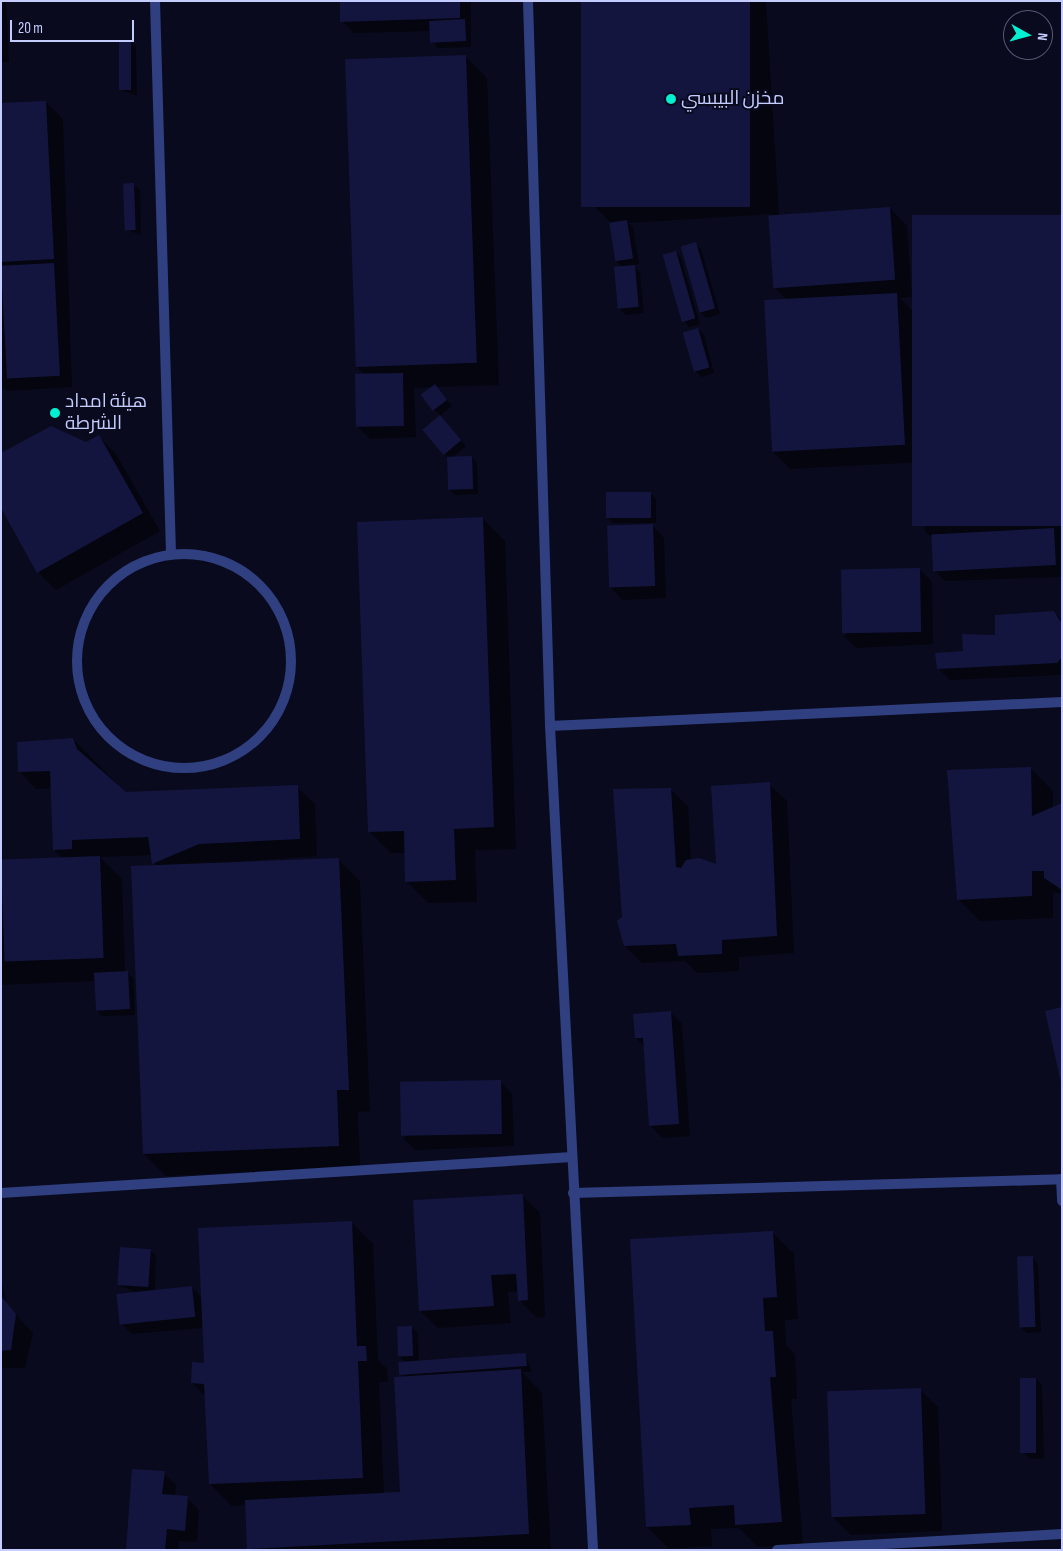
<!DOCTYPE html>
<html>
<head>
<meta charset="utf-8">
<style>
  body { margin:0 }
  #map { position:relative; width:1063px; height:1551px; overflow:hidden; background:#090a1d; font-family:"Sofia Sans Condensed",Cairo,sans-serif }
  div>[style] { position:absolute }
  [style*='--x'] { left:calc(var(--x)*1px); top:calc(var(--y)*1px); width:calc(var(--w)*1px); rotate:calc(var(--a)*1deg) }
  .shadow>* { inset:0; background:#0007 }
  .building>* { inset:0; background:#14153f; transform-origin:0 0 }
  .lane>* { height:10px; margin:-5px; padding:0 5px; transform-origin:5px; border-radius:5px; background:#303f80 }
  .lane>.ring { margin:-5px; padding:0; box-sizing:content-box; background:none; border:10px solid #303f80; border-radius:50% }
  .street>* { height:10px; margin:-5px; padding:0 5px; transform-origin:5px; border-radius:5px; background:#303f80 }
  .dots>* { width:14px; height:14px; translate:-50% -50%; box-sizing:border-box; border:2px solid #090a1d; border-radius:50% }
  span { translate:-50% -50%; white-space:nowrap; text-align:center; line-height:1.15; -webkit-text-stroke:4px #090a1d; paint-order:stroke }
  .poi-label { font-size:19px; color:#c5ccff }
  .left { translate:0 -50%; text-align:left }
  .frame { position:absolute; inset:0; border:2px solid #c5ccff; pointer-events:none }
  .north { position:absolute; left:1003px; top:10px; width:50px; height:50px; box-sizing:border-box; background:#090a1d; border:1px solid #545877; border-radius:50%; rotate:97deg; font-size:14px; font-weight:700; line-height:20px; text-align:center; color:#c5ccff }
  .north::after { content:''; display:block; margin:auto; width:18px; height:22px; background:#00f0d1; clip-path:polygon(50% 0,100% 100%,50% 72%,0 100%) }
  .scale { position:absolute; left:10px; top:20px; width:124px; height:22px; box-sizing:border-box; border:2px solid #c5ccff; border-top:0; padding-left:6px; font-size:15px; line-height:18px; white-space:nowrap; color:#c5ccff; -webkit-text-stroke:4px #090a1d; paint-order:stroke }
</style>
</head>
<body>
<div id="map">
  <div class="shadow">
    <div style="clip-path:polygon(1px 1px,6px 1px,9px 62px,1px 62px)"></div>
    <div style="clip-path:polygon(341px 1px,471px 1px,471px 47px,437px 48px,431px 31px,354px 33px,342px 21px)"></div>
    <div style="clip-path:polygon(582px 1px,766px 1px,779px 215px,890px 208px,907px 226px,912px 297px,900px 298px,914px 312px,917px 371px,1062px 216px,1062px 577px,945px 581px,933px 569px,932px 538px,925px 531px,923px 462px,790px 469px,773px 452px,787px 300px,774px 287px,770px 214px,628px 223px,633px 227px,639px 264px,633px 265px,640px 273px,644px 313px,626px 315px,620px 309px,623px 268px,616px 261px,612px 224px,594px 206px)"></div>
    <div style="clip-path:polygon(130px 41px,136px 47px,137px 96px,121px 90px)"></div>
    <div style="clip-path:polygon(465px 56px,487px 78px,499px 385px,436px 387px,452px 406px,440px 416px,466px 446px,452px 458px,472px 457px,477px 463px,478px 494px,455px 495px,449px 489px,448px 458px,424px 430px,441px 416px,435px 410px,434px 387px,414px 388px,416px 437px,370px 439px,358px 427px,366px 376px,357px 367px)"></div>
    <div style="clip-path:polygon(46px 102px,63px 119px,72px 387px,7px 391px,3px 387px,1px 404px,1px 104px)"></div>
    <div style="clip-path:polygon(134px 185px,140px 190px,141px 235px,125px 229px)"></div>
    <div style="clip-path:polygon(695px 244px,701px 249px,720px 314px,706px 318px,700px 312px)"></div>
    <div style="clip-path:polygon(676px 252px,681px 258px,700px 324px,689px 327px,684px 321px)"></div>
    <div style="clip-path:polygon(698px 329px,704px 335px,714px 373px,701px 377px,695px 371px)"></div>
    <div style="clip-path:polygon(98px 436px,116px 454px,160px 531px,56px 590px,38px 572px,86px 443px)"></div>
    <div style="clip-path:polygon(650px 493px,656px 499px,656px 523px,613px 523px,607px 517px)"></div>
    <div style="clip-path:polygon(483px 519px,505px 541px,516px 849px,475px 850px,477px 902px,428px 903px,406px 881px,406px 853px,391px 853px,369px 831px)"></div>
    <div style="clip-path:polygon(652px 525px,664px 538px,666px 598px,622px 600px,610px 587px)"></div>
    <div style="clip-path:polygon(920px 570px,932px 582px,933px 644px,856px 648px,844px 636px)"></div>
    <div style="clip-path:polygon(1054px 612px,1062px 620px,1062px 675px,950px 680px,938px 668px,996px 636px)"></div>
    <div style="clip-path:polygon(73px 739px,126px 793px,297px 787px,315px 804px,317px 856px,209px 864px,338px 859px,360px 881px,370px 1111px,358px 1112px,360px 1167px,166px 1176px,144px 1154px,156px 867px,152px 855px,100px 857px,122px 879px,125px 972px,134px 978px,135px 1015px,102px 1016px,96px 1010px,95px 981px,1px 985px,1px 816px,3px 861px,64px 859px,54px 850px,52px 788px,36px 789px,19px 771px)"></div>
    <div style="clip-path:polygon(1031px 769px,1053px 791px,1053px 809px,1062px 805px,1062px 894px,1053px 892px,1053px 918px,980px 921px,958px 899px)"></div>
    <div style="clip-path:polygon(769px 784px,787px 801px,794px 953px,739px 957px,739px 971px,697px 973px,685px 961px,642px 963px,625px 946px,623px 917px,670px 789px,688px 806px,691px 861px,718px 866px)"></div>
    <div style="clip-path:polygon(670px 1012px,682px 1024px,690px 1136px,662px 1138px,650px 1125px,645px 1047px,636px 1038px)"></div>
    <div style="clip-path:polygon(500px 1082px,512px 1094px,514px 1146px,415px 1150px,403px 1138px)"></div>
    <div style="clip-path:polygon(522px 1195px,540px 1213px,545px 1317px,537px 1318px,519px 1300px,519px 1292px,508px 1292px,511px 1323px,438px 1328px,420px 1311px)"></div>
    <div style="clip-path:polygon(351px 1222px,373px 1244px,378px 1360px,387px 1369px,388px 1382px,379px 1382px,384px 1494px,402px 1493px,405px 1377px,401px 1373px,405px 1362px,400px 1357px,412px 1327px,418px 1333px,419px 1361px,526px 1355px,532px 1372px,522px 1372px,542px 1393px,551px 1550px,248px 1549px,246px 1505px,232px 1506px,210px 1484px,206px 1397px,192px 1383px,205px 1364px,203px 1328px,132px 1334px,120px 1322px,133px 1291px,119px 1285px,150px 1250px,156px 1256px,155px 1291px,192px 1287px,202px 1298px)"></div>
    <div style="clip-path:polygon(772px 1232px,794px 1254px,798px 1319px,785px 1320px,786px 1345px,795px 1354px,797px 1399px,791px 1399px,803px 1544px,758px 1547px,739px 1528px,711px 1529px,712px 1546px,669px 1549px,647px 1527px)"></div>
    <div style="clip-path:polygon(1033px 1258px,1038px 1264px,1041px 1332px,1027px 1333px,1021px 1327px)"></div>
    <div style="clip-path:polygon(1px 1279px,7px 1305px,33px 1333px,25px 1368px,1px 1368px)"></div>
    <div style="clip-path:polygon(1036px 1379px,1042px 1385px,1044px 1458px,1030px 1459px,1024px 1453px)"></div>
    <div style="clip-path:polygon(920px 1390px,938px 1407px,942px 1531px,851px 1535px,833px 1518px)"></div>
    <div style="clip-path:polygon(164px 1473px,176px 1485px,175px 1496px,187px 1498px,199px 1510px,197px 1542px,179px 1541px,178px 1550px,127px 1550px)"></div>
  </div>
  <div class="building">
    <div style="clip-path:polygon(340px 1px,460px 1px,460px 18px,340px 22px)"></div>
    <div style="left:581px;top:1px;width:169px;height:206px"></div>
    <div style="left:465px;top:19px;width:22px;height:36px;rotate:87deg"></div>
    <div style="left:119px;top:40px;width:12px;height:50px"></div>
    <div style="left:466px;top:55px;width:308px;height:121px;rotate:88deg"></div>
    <div style="clip-path:polygon(46px 101px,54px 259px,1px 262px,1px 103px)"></div>
    <div style="left:134px;top:183px;width:47px;height:11px;rotate:88deg"></div>
    <div style="left:890px;top:207px;width:73px;height:122px;rotate:86deg"></div>
    <div style="left:1062px;top:215px;width:311px;height:150px;rotate:90deg"></div>
    <div style="left:627px;top:220px;width:39px;height:18px;rotate:81deg"></div>
    <div style="left:696px;top:242px;width:69px;height:16px;rotate:74deg"></div>
    <div style="left:676px;top:251px;width:70px;height:14px;rotate:74deg"></div>
    <div style="left:54px;top:263px;width:113px;height:53px;rotate:87deg"></div>
    <div style="left:635px;top:265px;width:42px;height:21px;rotate:85deg"></div>
    <div style="left:897px;top:293px;width:152px;height:133px;rotate:87deg"></div>
    <div style="left:698px;top:328px;width:41px;height:16px;rotate:74deg"></div>
    <div style="left:403px;top:373px;width:53px;height:48px;rotate:89deg"></div>
    <div style="left:435px;top:384px;width:20px;height:18px;rotate:53deg"></div>
    <div style="left:440px;top:415px;width:33px;height:23px;rotate:50deg"></div>
    <div style="clip-path:polygon(51px 426px,86px 442px,99px 435px,143px 513px,37px 573px,1px 508px,1px 453px)"></div>
    <div style="left:472px;top:456px;width:33px;height:25px;rotate:88deg"></div>
    <div style="left:606px;top:492px;width:45px;height:26px"></div>
    <div style="clip-path:polygon(483px 517px,494px 827px,454px 829px,456px 880px,405px 882px,404px 831px,368px 832px,357px 522px)"></div>
    <div style="left:653px;top:524px;width:62px;height:46px;rotate:88deg"></div>
    <div style="left:1054px;top:528px;width:37px;height:123px;rotate:87deg"></div>
    <div style="left:920px;top:568px;width:64px;height:79px;rotate:89deg"></div>
    <div style="clip-path:polygon(1054px 611px,1062px 624px,1062px 657px,1057px 663px,937px 669px,935px 653px,963px 651px,962px 634px,995px 635px,995px 615px)"></div>
    <div style="clip-path:polygon(73px 738px,77px 749px,126px 792px,298px 785px,300px 839px,199px 844px,152px 864px,148px 837px,72px 840px,72px 849px,53px 850px,50px 771px,18px 772px,17px 742px)"></div>
    <div style="clip-path:polygon(1031px 767px,1032px 816px,1062px 803px,1062px 890px,1044px 878px,1044px 871px,1032px 871px,1032px 896px,957px 900px,947px 770px)"></div>
    <div style="clip-path:polygon(770px 782px,777px 936px,722px 940px,722px 954px,678px 956px,676px 944px,624px 946px,617px 921px,622px 917px,613px 789px,671px 788px,676px 867px,681px 868px,686px 860px,699px 858px,716px 864px,711px 786px)"></div>
    <div style="left:100px;top:856px;width:102px;height:99px;rotate:88deg"></div>
    <div style="clip-path:polygon(339px 858px,349px 1090px,337px 1090px,339px 1146px,143px 1154px,131px 866px)"></div>
    <div style="left:128px;top:971px;width:38px;height:34px;rotate:87deg"></div>
    <div style="clip-path:polygon(1062px 1007px,1062px 1083px,1061px 1083px,1045px 1011px)"></div>
    <div style="clip-path:polygon(671px 1011px,679px 1124px,649px 1126px,643px 1038px,635px 1038px,633px 1014px)"></div>
    <div style="left:501px;top:1080px;width:54px;height:101px;rotate:89deg"></div>
    <div style="clip-path:polygon(523px 1194px,528px 1300px,518px 1301px,516px 1274px,491px 1275px,494px 1306px,419px 1311px,413px 1200px)"></div>
    <div style="clip-path:polygon(352px 1221px,357px 1346px,366px 1346px,367px 1361px,358px 1361px,363px 1478px,209px 1484px,204px 1384px,191px 1383px,192px 1362px,204px 1363px,198px 1228px)"></div>
    <div style="clip-path:polygon(773px 1231px,777px 1297px,763px 1298px,765px 1331px,773px 1331px,776px 1377px,770px 1377px,782px 1522px,735px 1525px,734px 1505px,689px 1508px,691px 1525px,646px 1527px,630px 1239px)"></div>
    <div style="left:120px;top:1247px;width:31px;height:38px;rotate:4deg"></div>
    <div style="left:1033px;top:1256px;width:71px;height:16px;rotate:88deg"></div>
    <div style="left:192px;top:1286px;width:31px;height:76px;rotate:84deg"></div>
    <div style="clip-path:polygon(1px 1296px,16px 1314px,11px 1350px,1px 1351px)"></div>
    <div style="left:412px;top:1326px;width:30px;height:15px;rotate:88deg"></div>
    <div style="left:526px;top:1353px;width:13px;height:128px;rotate:86deg"></div>
    <div style="clip-path:polygon(521px 1369px,529px 1534px,247px 1549px,245px 1500px,400px 1492px,394px 1377px)"></div>
    <div style="left:1020px;top:1378px;width:16px;height:75px"></div>
    <div style="left:921px;top:1388px;width:126px;height:94px;rotate:88deg"></div>
    <div style="clip-path:polygon(132px 1469px,165px 1471px,162px 1494px,188px 1496px,185px 1531px,167px 1529px,165px 1550px,126px 1550px)"></div>
  </div>
  <div class="lane">
    <div style="--x:155;--y:1;--w:553;--a:88.34"></div>
    <div class="ring" style="left:77px;top:554px;width:204px;height:204px"></div>
  </div>
  <div class="street">
    <div style="--x:528;--y:1;--w:725;--a:88.26"></div>
    <div style="--x:550;--y:726;--w:825;--a:87.01"></div>
    <div style="--x:550;--y:726;--w:513;--a:-2.68"></div>
    <div style="--x:1061;--y:1179;--w:22;--a:87"></div>
    <div style="--x:1;--y:1193;--w:572;--a:-3.61"></div>
    <div style="--x:573;--y:1193;--w:489;--a:-1.6"></div>
    <div style="--x:777;--y:1550;--w:285;--a:-3.2"></div>
  </div>
  <div class="dots">
    <div style="left:671px;top:99px;background:#00f0d1"></div>
    <div style="left:55px;top:413px;background:#00f0d1"></div>
  </div>
  <div class="poi-label">
    <span class="left" style="left:681px;top:99px">مخزن البيبسي</span>
    <span class="left" style="left:65px;top:413px">هيئة امداد<br>الشرطة</span>
  </div>
  <div class="frame"></div>
  <div class="north">N</div>
  <div class="scale">20 m</div>
</div>
</body>
</html>
